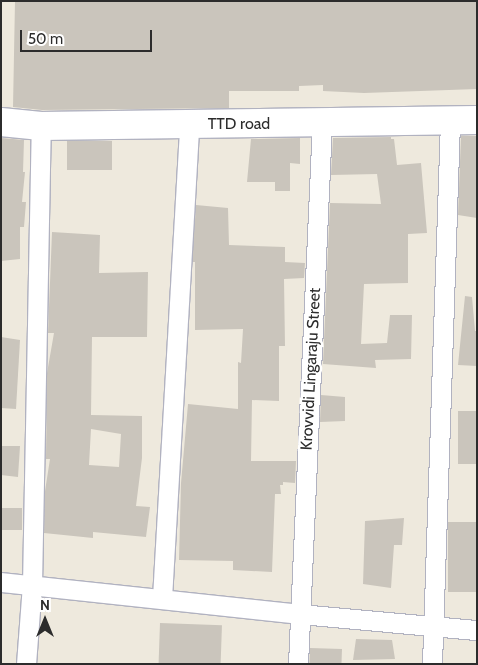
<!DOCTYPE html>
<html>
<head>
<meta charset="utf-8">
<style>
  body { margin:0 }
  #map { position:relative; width:478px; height:665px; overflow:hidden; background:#eee9dd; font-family:Cabin,sans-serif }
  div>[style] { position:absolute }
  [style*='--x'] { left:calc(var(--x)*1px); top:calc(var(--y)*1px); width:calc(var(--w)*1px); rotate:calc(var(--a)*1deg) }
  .building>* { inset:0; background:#cac5bc; transform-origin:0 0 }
  .roads { filter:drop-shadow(1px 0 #b1b2c0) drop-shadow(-1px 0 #b1b2c0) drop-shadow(0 1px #b1b2c0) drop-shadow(0 -1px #b1b2c0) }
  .street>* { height:19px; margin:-9.5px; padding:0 9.5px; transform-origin:9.5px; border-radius:9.5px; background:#fff }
  .secondary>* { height:28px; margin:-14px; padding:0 14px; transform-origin:14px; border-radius:14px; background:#fff }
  span { translate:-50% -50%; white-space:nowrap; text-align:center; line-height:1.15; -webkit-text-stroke:5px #fff; paint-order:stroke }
  .street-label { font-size:16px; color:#2c2c2c }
  .frame { position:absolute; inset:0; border:2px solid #2c2c2c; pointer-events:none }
  .north { position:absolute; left:20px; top:595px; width:50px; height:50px; -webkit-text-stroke:4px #fff; paint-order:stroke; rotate:0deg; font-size:14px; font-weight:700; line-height:20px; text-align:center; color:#2c2c2c }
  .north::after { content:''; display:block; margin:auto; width:18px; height:22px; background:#2c2c2c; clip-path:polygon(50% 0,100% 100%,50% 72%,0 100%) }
  .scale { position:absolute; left:20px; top:30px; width:132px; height:22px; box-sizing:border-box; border:2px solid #2c2c2c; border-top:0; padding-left:6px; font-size:15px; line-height:18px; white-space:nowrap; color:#2c2c2c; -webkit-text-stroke:4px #fff; paint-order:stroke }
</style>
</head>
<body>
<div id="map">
  <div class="building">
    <div style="clip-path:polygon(15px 1px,477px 1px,477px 89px,364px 93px,323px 91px,323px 85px,299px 86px,299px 91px,229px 91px,229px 108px,42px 110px,13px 107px)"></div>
    <div style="clip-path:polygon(461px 136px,477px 136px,477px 218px,458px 215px)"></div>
    <div style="clip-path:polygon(391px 137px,391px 139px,394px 139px,397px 165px,421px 163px,427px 233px,408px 234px,408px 283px,364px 284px,361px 344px,387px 343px,390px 315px,412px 315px,411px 359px,375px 360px,376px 368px,323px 364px,330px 203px,381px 204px,377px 174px,331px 175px,333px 138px)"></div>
    <div style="clip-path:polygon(1px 138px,24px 140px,23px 172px,25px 172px,22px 202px,26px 202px,24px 227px,20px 227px,20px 259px,1px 261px)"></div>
    <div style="clip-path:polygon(300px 138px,300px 164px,290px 163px,290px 191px,275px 191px,275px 182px,247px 182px,251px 139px)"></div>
    <div style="left:67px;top:141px;width:45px;height:29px"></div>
    <div style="clip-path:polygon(196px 205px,228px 208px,229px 245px,285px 247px,285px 262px,305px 263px,304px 278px,284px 279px,285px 346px,279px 346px,279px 401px,252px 400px,251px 461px,296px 461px,295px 483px,283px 482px,283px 485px,280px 485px,281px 494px,275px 494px,272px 572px,233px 570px,233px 561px,179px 560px,181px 483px,188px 404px,238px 409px,238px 362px,241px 363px,243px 329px,195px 330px,195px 262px,192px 262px)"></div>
    <div style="clip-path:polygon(evenodd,52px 232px,100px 235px,99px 273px,148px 272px,147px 337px,92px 337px,91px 415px,142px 416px,142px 458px,136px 506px,150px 507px,146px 537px,93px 532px,93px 538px,44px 533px,45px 491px,50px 459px,46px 459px,47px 373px,54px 333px,48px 333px,52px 232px,91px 429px,121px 434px,119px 467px,89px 465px,91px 429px)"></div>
    <div style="clip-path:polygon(465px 296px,472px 297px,475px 331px,477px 331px,477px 366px,458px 365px)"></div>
    <div style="clip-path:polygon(1px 337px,20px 340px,16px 409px,1px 408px)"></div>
    <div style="clip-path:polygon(321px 395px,345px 397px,345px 421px,320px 422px)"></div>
    <div style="left:458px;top:411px;width:19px;height:53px"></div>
    <div style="clip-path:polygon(1px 446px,20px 446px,18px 477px,1px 475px)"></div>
    <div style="left:1px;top:508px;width:21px;height:22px"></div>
    <div style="clip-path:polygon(404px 518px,402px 545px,394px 545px,391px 588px,363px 584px,365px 521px)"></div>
    <div style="left:448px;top:522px;width:29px;height:70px"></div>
    <div style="left:160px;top:623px;width:62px;height:41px;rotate:2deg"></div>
    <div style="clip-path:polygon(356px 639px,392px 640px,395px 659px,353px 660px)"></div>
    <div style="left:310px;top:648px;width:32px;height:16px;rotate:2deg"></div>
  </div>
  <div class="roads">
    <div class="street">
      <div style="--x:1;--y:582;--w:301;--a:6.1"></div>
      <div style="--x:300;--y:614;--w:178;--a:5.2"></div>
      <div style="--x:162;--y:598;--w:475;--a:-86.7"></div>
      <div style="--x:26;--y:664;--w:79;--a:-85.7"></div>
      <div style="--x:32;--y:585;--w:459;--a:-88.9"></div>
      <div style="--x:298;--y:664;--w:541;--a:-87.46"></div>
      <div style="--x:432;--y:664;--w:544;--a:-88.1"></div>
    </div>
    <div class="secondary">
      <div style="--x:1;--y:122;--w:40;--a:5.7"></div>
      <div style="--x:41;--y:126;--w:436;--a:-0.8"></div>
    </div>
  </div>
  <div class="street-label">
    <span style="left:239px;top:124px">TTD road</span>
    <span style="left:311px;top:369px;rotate:-87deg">Krovvidi Lingaraju Street</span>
  </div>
  <div class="frame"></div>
  <div class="north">N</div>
  <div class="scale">50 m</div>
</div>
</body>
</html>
